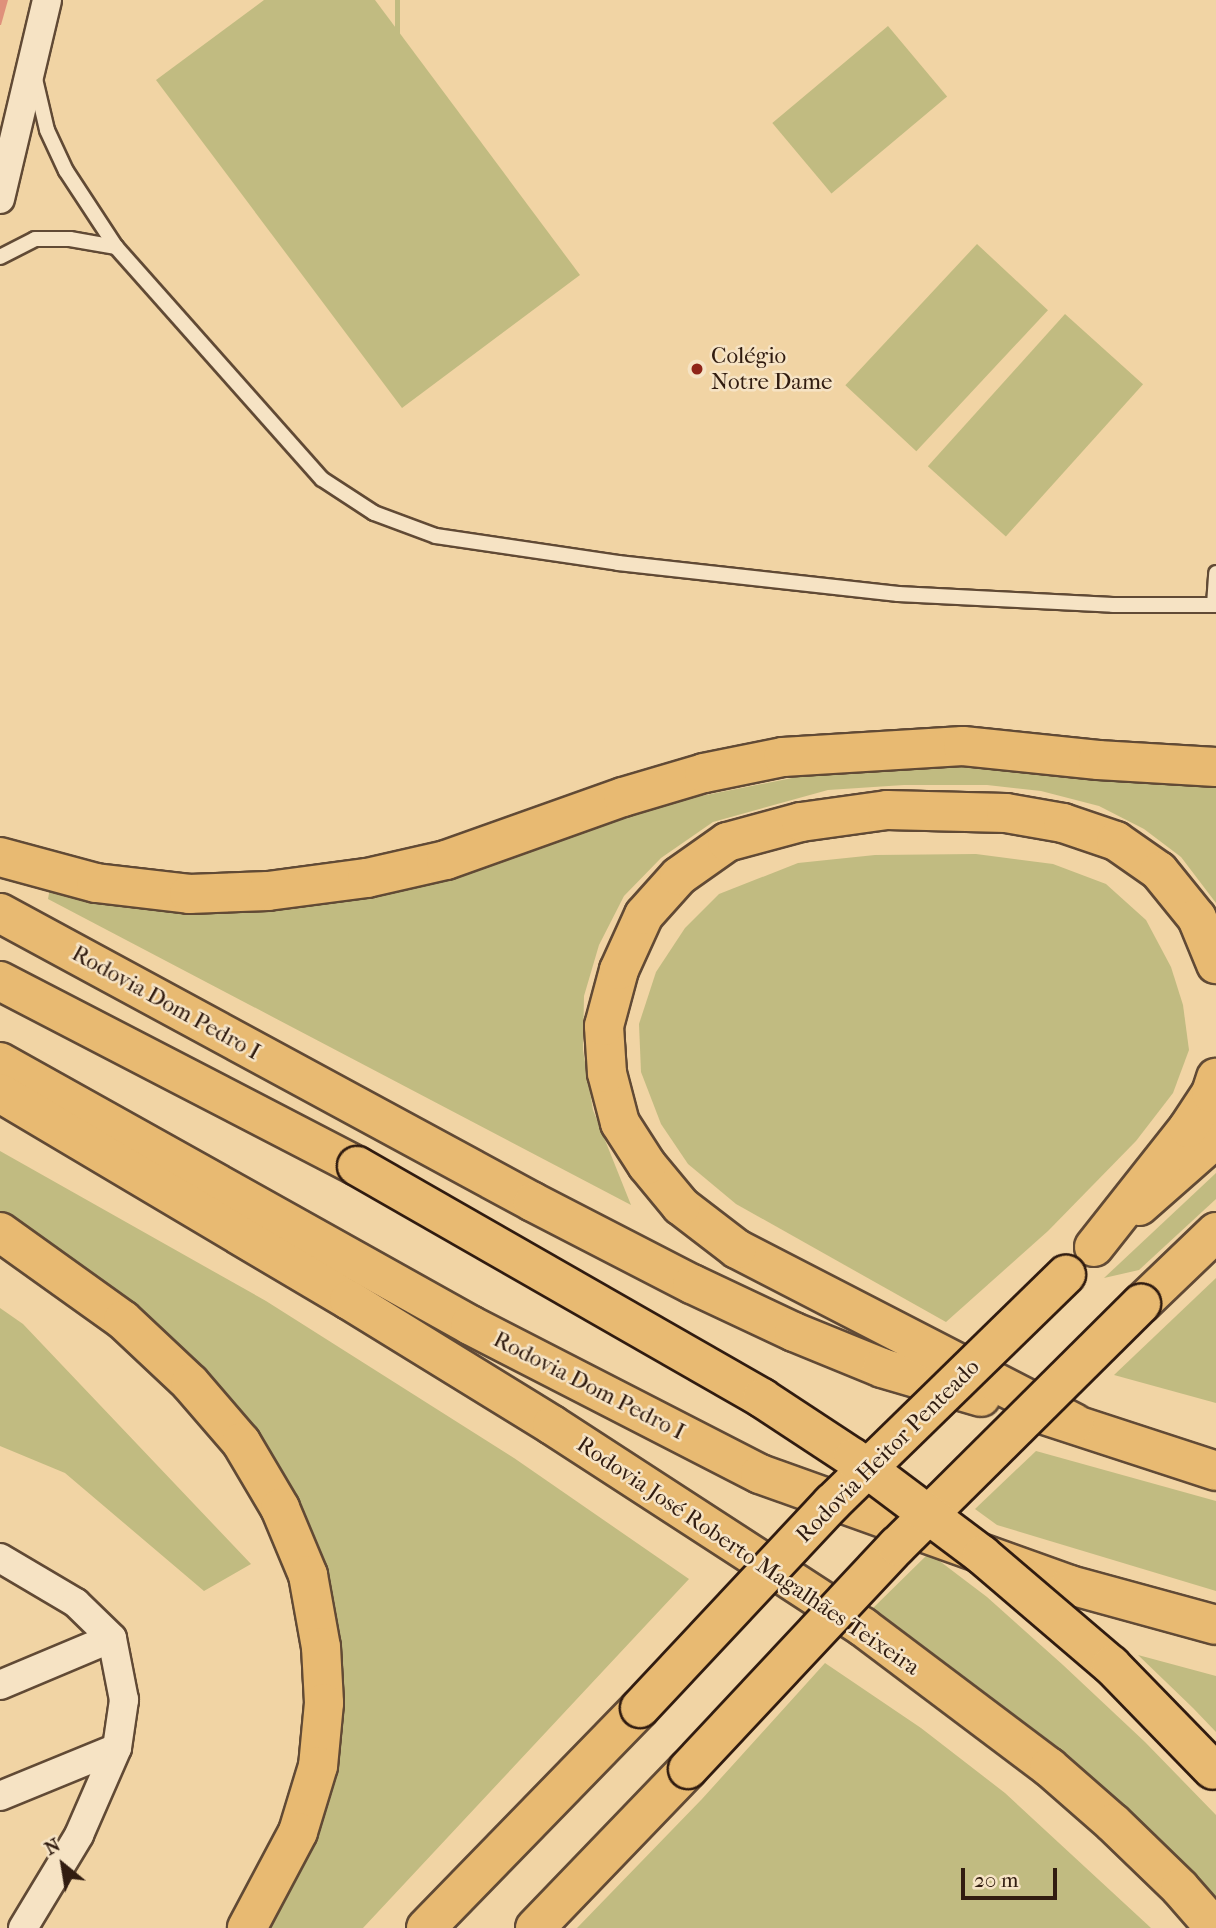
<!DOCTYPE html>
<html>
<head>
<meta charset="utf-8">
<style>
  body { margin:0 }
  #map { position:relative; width:1216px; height:1928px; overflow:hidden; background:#f1d4a4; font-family:"IM FELL French Canon",serif }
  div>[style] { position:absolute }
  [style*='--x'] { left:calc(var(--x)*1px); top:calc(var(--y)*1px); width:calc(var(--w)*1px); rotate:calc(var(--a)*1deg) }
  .green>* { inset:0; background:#c1bb81; transform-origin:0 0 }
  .building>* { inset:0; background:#df907b }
  .roads { filter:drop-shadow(2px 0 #614a35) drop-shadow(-2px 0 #614a35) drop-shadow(0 2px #614a35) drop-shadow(0 -2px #614a35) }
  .service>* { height:14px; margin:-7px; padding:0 7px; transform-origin:7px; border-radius:7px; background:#f6e3c4 }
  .minor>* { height:28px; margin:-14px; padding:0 14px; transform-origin:14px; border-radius:14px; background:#f6e3c4 }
  .primary>* { height:38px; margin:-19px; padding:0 19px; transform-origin:19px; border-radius:19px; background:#e8ba72 }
  .motorway>* { height:38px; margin:-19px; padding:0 19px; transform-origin:19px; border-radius:19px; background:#e8ba72 }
  .bridges { filter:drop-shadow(2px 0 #311c10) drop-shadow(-2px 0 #311c10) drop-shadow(0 2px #311c10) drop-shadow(0 -2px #311c10) }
  .primary-bridge>* { height:38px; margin:-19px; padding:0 19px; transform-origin:19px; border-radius:19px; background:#e8ba72 }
  .motorway-bridge>* { height:38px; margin:-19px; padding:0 19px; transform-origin:19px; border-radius:19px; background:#e8ba72 }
  .dots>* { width:19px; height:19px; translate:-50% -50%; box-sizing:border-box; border:4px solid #f6e3c4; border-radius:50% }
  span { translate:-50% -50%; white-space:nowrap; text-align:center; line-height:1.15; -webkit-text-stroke:5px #f6e3c4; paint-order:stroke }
  .poi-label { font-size:23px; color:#311c10 }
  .left { translate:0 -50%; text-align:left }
  .street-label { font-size:23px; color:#311c10 }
  .north { position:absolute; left:28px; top:1830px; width:70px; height:70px; -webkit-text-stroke:5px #f6e3c4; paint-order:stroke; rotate:330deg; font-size:19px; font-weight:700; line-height:28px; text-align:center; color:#311c10 }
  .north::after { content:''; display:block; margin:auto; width:24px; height:32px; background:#311c10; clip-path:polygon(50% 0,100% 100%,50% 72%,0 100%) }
  .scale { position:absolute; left:961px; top:1868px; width:96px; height:32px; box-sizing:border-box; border:4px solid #311c10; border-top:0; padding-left:9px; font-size:21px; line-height:24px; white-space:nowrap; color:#311c10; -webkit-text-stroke:5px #f6e3c4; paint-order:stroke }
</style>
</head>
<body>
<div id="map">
  <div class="green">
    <div style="clip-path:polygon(264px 0,375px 0,580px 275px,402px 408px,156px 80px)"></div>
    <div style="left:395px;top:0;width:5px;height:148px"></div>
    <div style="left:888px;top:26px;width:92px;height:151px;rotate:50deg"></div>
    <div style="left:977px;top:244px;width:97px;height:193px;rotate:43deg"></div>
    <div style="left:1065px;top:314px;width:105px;height:205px;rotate:42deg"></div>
    <div style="clip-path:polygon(910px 765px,986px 768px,1216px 785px,1216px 903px,1181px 857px,1144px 829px,1099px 806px,1041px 791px,987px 785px,904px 785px,828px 790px,713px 822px,661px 858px,624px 896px,599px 945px,584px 996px,583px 1050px,593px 1110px,631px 1205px,48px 899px,50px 888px,445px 877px,540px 849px,617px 819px,696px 797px,827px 771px)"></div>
    <div style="clip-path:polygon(976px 854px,1053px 864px,1106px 884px,1146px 920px,1171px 967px,1183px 1005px,1189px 1050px,1173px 1093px,1136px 1141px,1048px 1231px,946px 1322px,736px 1204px,688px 1164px,661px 1124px,641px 1072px,639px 1024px,656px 972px,685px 928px,719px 894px,798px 863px,875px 855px)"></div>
    <div style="clip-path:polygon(0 1151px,266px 1301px,514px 1458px,689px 1579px,363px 1928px,264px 1928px,324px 1799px,307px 1528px,0 1214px)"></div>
    <div style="clip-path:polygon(1216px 1173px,1216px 1199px,1139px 1270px,1104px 1278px)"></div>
    <div style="clip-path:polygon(1216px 1278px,1216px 1403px,1114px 1375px)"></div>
    <div style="clip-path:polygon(0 1308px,23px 1324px,251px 1564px,204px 1591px,65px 1473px,0 1446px)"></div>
    <div style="clip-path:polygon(1036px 1451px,1216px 1501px,1216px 1591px,997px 1525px,975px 1509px)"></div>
    <div style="clip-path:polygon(929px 1553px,987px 1597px,1063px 1665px,1145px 1742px,1216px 1815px,1216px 1896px,1093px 1781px,1000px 1704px,872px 1609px)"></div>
    <div style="clip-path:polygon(1138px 1655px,1216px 1676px,1216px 1732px,1193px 1708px)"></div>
    <div style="clip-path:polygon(825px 1663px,921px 1728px,1005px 1793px,1151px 1928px,577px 1928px,702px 1799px)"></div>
  </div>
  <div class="building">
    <div style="clip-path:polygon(0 0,8px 0,1px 25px,0 25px)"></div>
  </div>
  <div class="roads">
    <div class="service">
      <div style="--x:116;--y:247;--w:310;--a:48.4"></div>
      <div style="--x:322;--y:479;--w:62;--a:33.2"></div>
      <div style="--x:374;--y:513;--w:66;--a:20.4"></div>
      <div style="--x:436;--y:536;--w:184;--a:8.4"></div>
      <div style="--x:618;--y:563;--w:282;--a:6.3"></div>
      <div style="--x:898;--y:594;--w:215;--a:2.9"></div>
      <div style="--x:1113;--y:605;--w:103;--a:0"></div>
      <div style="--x:0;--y:257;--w:39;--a:-27"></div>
      <div style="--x:35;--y:239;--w:35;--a:0"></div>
      <div style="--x:70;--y:239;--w:47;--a:9.9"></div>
      <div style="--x:116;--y:247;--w:91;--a:-123.3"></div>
      <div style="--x:66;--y:171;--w:45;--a:-114.9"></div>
      <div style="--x:47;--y:130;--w:52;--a:-103.2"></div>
      <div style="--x:1214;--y:605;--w:32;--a:-86"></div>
    </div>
    <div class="minor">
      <div style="--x:0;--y:199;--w:204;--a:-76.7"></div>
      <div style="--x:0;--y:1558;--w:88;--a:30.6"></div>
      <div style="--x:76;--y:1603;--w:50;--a:44.2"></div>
      <div style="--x:0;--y:1685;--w:121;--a:-22.8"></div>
      <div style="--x:0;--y:1796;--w:126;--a:-22.3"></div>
      <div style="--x:23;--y:1928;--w:109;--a:-58.9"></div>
      <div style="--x:79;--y:1835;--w:95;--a:-66.4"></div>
      <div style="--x:117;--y:1748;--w:49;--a:-81.7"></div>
      <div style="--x:124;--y:1700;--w:63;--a:-101"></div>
    </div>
    <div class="primary">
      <div style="--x:1139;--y:1206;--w:103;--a:-41.4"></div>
      <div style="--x:1141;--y:1304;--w:104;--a:-43.8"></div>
      <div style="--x:426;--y:1928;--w:307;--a:-45.8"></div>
      <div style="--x:535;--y:1928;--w:221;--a:-46.1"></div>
    </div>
    <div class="motorway">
      <div style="--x:0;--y:857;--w:99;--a:15.2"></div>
      <div style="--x:96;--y:883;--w:94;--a:6.7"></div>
      <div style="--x:189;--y:894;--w:79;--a:-2.2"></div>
      <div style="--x:268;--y:891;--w:100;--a:-7.5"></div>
      <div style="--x:367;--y:878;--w:81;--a:-12.8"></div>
      <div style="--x:446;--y:860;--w:188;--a:-19.6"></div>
      <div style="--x:623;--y:797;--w:84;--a:-16.5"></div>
      <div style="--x:704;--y:773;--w:81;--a:-11.4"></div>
      <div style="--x:783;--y:757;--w:180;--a:-3.5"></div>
      <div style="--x:963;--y:746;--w:136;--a:5.9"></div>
      <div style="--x:1098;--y:760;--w:118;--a:3.4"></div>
      <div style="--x:0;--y:913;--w:606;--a:28.47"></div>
      <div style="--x:533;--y:1202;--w:179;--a:27.3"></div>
      <div style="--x:692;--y:1284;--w:113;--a:25.2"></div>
      <div style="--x:794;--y:1332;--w:95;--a:22.2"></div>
      <div style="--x:882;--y:1368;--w:103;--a:16.3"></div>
      <div style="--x:0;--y:981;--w:402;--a:27.4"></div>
      <div style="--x:0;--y:1062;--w:539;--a:29.23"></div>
      <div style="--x:470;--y:1325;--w:326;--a:27.2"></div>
      <div style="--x:760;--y:1474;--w:329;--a:19.7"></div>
      <div style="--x:1070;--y:1585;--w:151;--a:15.3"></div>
      <div style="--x:0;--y:1093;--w:406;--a:30.7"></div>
      <div style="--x:349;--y:1300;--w:238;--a:31.6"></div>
      <div style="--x:552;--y:1425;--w:371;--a:33"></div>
      <div style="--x:863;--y:1627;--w:233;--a:37"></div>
      <div style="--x:1049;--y:1767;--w:85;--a:41.2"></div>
      <div style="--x:1113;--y:1823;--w:93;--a:44.1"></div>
      <div style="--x:1180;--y:1888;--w:53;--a:48.8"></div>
      <div style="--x:0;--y:1232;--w:151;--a:35.6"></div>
      <div style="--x:123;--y:1320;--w:92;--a:43.2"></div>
      <div style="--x:190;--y:1383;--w:78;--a:49.2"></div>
      <div style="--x:241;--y:1442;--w:77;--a:59.4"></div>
      <div style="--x:280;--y:1508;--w:73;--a:67.3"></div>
      <div style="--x:308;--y:1575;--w:73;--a:79.8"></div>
      <div style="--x:321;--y:1647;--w:56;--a:86.9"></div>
      <div style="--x:324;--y:1703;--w:63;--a:95.4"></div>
      <div style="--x:318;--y:1766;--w:69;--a:106.9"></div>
      <div style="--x:298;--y:1832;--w:109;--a:118"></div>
      <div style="--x:1094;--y:1247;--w:152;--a:-51.7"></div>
      <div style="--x:1188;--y:1128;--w:42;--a:-56.7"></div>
      <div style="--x:1211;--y:1093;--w:16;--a:-72"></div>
      <div style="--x:1048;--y:1416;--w:177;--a:18.1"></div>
      <div style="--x:1074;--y:1423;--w:379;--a:-152.7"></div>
      <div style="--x:737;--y:1249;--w:71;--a:-142.5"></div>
      <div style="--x:681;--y:1206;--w:53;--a:-129.7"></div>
      <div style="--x:647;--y:1165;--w:50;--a:-122.7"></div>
      <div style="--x:620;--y:1123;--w:52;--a:-104.6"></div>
      <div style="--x:607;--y:1073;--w:47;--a:-93.7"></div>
      <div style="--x:604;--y:1026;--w:58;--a:-75"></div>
      <div style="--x:619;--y:970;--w:60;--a:-65.6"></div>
      <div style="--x:644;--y:915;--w:52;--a:-48.1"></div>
      <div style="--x:679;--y:876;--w:59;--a:-35.3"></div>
      <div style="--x:727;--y:842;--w:77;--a:-15.1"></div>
      <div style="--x:801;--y:822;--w:87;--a:-7.9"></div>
      <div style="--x:887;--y:810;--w:119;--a:1.4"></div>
      <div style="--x:1006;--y:813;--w:58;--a:10"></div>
      <div style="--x:1063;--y:823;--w:56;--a:18.8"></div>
      <div style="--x:1116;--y:841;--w:52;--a:34.9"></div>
      <div style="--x:1159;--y:871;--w:60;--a:51"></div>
      <div style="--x:1197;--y:918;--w:50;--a:67.6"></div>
    </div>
  </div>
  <div class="bridges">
    <div class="primary-bridge">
      <div style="--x:640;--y:1708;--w:281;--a:-46.9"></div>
      <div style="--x:832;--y:1503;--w:327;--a:-44.3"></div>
      <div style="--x:688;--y:1769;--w:306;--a:-46.9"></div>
      <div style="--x:897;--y:1546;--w:344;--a:-44.8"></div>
    </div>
    <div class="motorway-bridge">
      <div style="--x:357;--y:1166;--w:467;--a:29.8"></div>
      <div style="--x:762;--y:1398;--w:109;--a:33.4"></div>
      <div style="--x:853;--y:1458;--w:161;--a:36.9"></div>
      <div style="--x:982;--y:1555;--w:170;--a:40.5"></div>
      <div style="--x:1111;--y:1665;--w:146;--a:45.8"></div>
    </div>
  </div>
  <div class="dots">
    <div style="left:697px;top:369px;background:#8f2418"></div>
  </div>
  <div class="poi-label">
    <span class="left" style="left:711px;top:369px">Colégio<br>Notre Dame</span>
  </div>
  <div class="street-label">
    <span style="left:166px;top:1003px;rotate:29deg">Rodovia Dom Pedro I</span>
    <span style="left:589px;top:1386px;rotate:27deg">Rodovia Dom Pedro I</span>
    <span style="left:888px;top:1451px;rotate:-45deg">Rodovia Heitor Penteado</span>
    <span style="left:748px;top:1556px;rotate:34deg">Rodovia José Roberto Magalhães Teixeira</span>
  </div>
  <div class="north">N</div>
  <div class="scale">20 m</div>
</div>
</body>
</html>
